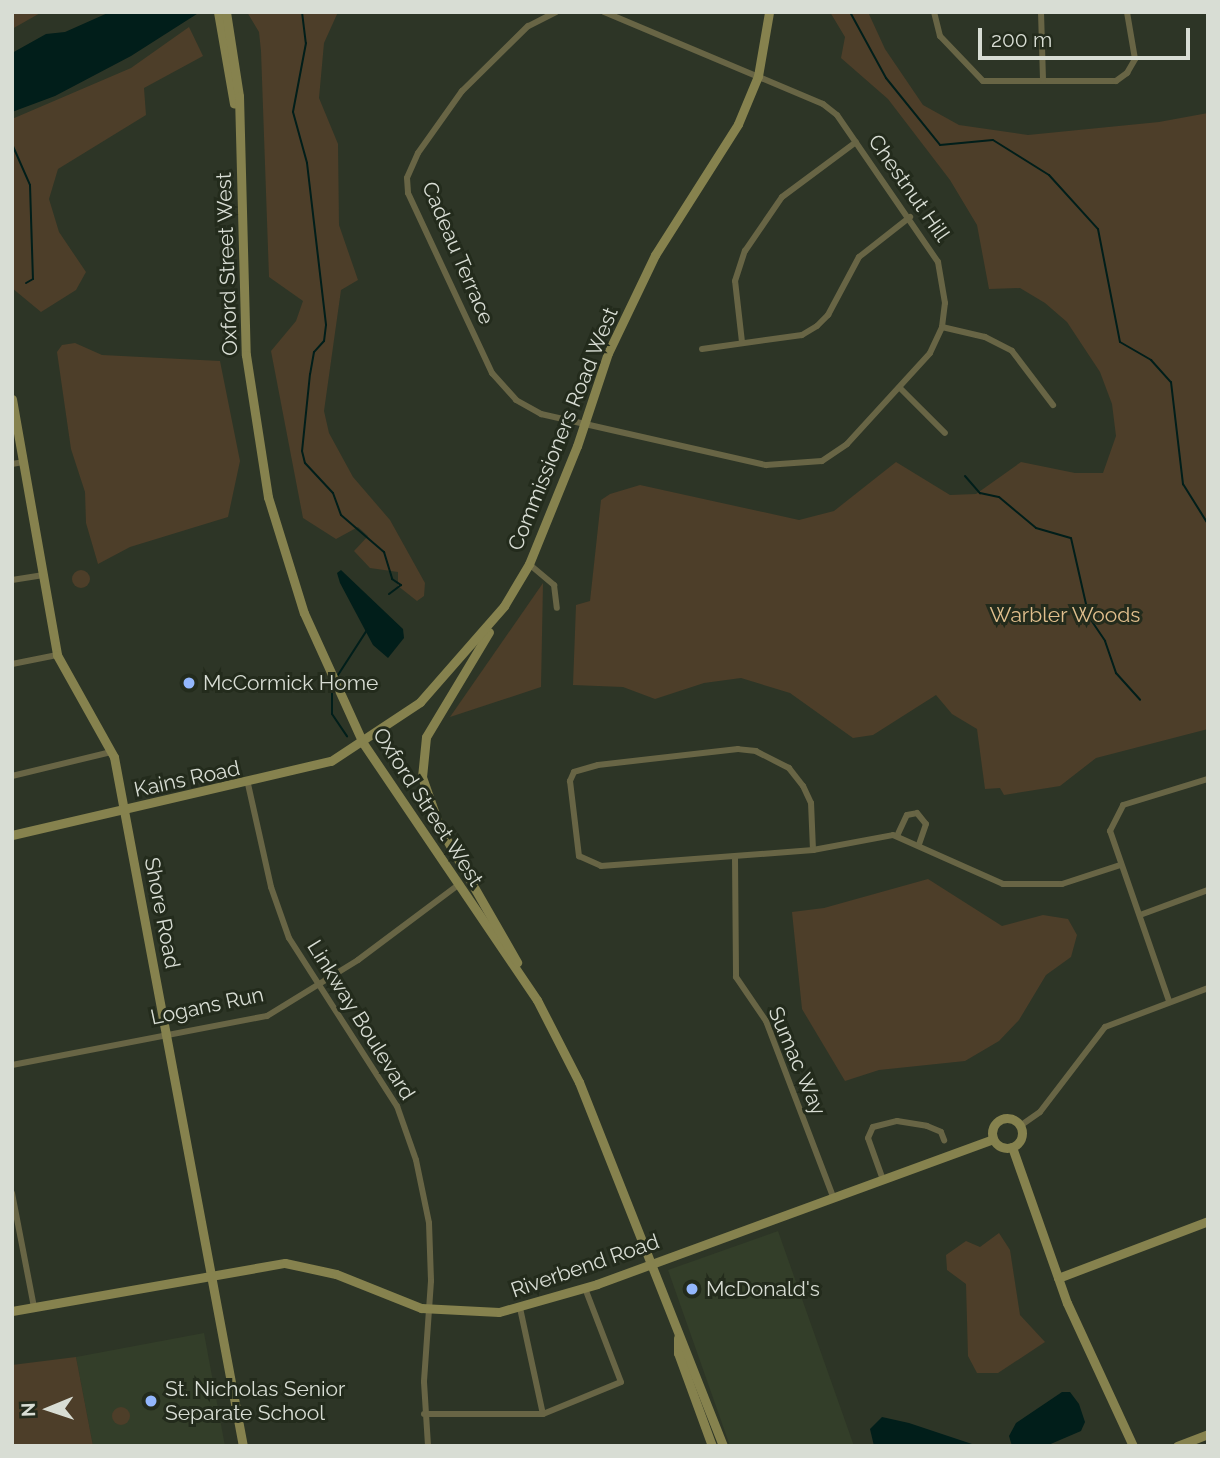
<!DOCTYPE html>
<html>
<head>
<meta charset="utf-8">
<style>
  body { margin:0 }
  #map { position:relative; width:1220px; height:1458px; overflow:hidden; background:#2d3526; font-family:Raleway,sans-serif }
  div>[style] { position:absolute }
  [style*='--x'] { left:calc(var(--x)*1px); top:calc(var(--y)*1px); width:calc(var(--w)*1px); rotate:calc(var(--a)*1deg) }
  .built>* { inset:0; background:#333e29 }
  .green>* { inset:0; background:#4d3e29 }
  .round { border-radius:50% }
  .water>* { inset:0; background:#011e1a }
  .stream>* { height:2px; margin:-1px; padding:0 1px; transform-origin:1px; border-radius:1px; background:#011e1a }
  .street>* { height:6px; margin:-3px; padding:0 3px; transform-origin:3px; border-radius:3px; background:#686545 }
  .secondary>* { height:9px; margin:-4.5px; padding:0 4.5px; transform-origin:4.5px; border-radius:4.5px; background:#86824e }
  .secondary>.ring { margin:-4.5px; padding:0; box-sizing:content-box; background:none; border:9px solid #86824e; border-radius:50% }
  .dots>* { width:19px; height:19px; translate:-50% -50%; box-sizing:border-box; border:4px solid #232b1c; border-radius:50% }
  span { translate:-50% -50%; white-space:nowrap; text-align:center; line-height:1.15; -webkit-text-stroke:6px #232b1c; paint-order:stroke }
  .street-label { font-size:21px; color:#d8ddd4 }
  .park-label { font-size:21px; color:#e1bf8d }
  .poi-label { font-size:21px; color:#d8ddd4 }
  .left { translate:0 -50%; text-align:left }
  .frame { position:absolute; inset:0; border:14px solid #d8ddd4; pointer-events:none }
  .north { position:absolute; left:14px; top:1374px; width:70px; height:70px; -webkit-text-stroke:5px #232b1c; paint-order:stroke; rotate:268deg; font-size:19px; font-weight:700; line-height:28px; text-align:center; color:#d8ddd4 }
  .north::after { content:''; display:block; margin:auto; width:24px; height:32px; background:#d8ddd4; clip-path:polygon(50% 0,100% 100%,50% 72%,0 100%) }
  .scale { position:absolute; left:978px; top:28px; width:212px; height:32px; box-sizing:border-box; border:4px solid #d8ddd4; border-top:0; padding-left:9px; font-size:21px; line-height:24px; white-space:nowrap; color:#d8ddd4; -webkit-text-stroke:5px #232b1c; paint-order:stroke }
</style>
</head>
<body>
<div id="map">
  <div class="built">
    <div style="clip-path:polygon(778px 1231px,854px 1446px,730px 1446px,668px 1270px)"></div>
    <div style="clip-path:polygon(204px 1333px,225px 1446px,93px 1446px,76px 1357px)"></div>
  </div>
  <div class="green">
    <div style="clip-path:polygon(12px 12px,42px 12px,12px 29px)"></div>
    <div style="clip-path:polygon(247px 12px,338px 12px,324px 43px,319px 98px,338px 144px,339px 225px,358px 280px,341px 290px,324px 411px,329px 433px,353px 477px,390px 520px,425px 583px,424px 596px,417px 601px,398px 586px,398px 572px,370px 568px,354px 551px,368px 536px,358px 527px,336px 539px,303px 518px,271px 351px,296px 321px,303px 301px,269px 277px,261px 51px,259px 32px)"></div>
    <div style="clip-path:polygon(830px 12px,868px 12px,885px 49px,923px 105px,959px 125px,1028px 135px,1159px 122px,1208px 113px,1208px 729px,1096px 758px,1060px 786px,1004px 795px,1000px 788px,985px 789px,977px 729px,952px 714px,936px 695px,873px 735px,853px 738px,790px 693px,741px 678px,704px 683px,655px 699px,623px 687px,573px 685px,576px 605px,590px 601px,601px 500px,610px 494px,640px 485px,799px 520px,834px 511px,896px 462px,950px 495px,976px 494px,1021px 462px,1075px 473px,1103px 473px,1116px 436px,1112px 404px,1100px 372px,1067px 322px,1045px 303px,1020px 288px,989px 289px,977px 225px,950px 180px,888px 99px,841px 58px,845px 37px)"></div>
    <div style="clip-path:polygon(189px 27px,203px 56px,144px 88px,146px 115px,58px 169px,49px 199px,59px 232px,86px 272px,76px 290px,41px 312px,12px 288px,12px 119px,131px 68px)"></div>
    <div style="clip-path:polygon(75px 343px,102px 355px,220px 361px,240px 461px,228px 517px,130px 547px,98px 564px,86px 523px,85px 492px,71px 449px,57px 352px,62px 345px)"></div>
    <div class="round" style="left:72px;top:570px;width:18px;height:18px"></div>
    <div style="clip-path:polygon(543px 583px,541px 687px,450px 717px)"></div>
    <div style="clip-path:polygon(928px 879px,1002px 926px,1043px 915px,1068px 919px,1077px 935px,1071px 957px,1046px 975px,1019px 1020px,999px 1041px,965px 1061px,879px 1070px,845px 1081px,802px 1009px,792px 912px,824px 908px)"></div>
    <div style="clip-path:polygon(999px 1233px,1010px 1250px,1020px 1315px,1045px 1342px,998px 1373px,977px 1373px,968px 1356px,966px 1284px,947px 1270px,946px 1255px,966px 1241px,980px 1247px)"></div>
    <div style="clip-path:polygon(76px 1357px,93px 1446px,12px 1446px,12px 1365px)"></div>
    <div class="round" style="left:112px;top:1407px;width:18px;height:18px"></div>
  </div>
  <div class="water">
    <div style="clip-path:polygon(110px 12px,200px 12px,131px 56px,55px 96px,12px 112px,12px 53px,46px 34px,65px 32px)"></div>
    <div style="clip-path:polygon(341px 570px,403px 629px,404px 638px,388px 658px,373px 645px,340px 583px,337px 573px)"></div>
    <div style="clip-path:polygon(1062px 1392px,1070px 1392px,1079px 1404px,1085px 1422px,1081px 1431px,1046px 1446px,1012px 1446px,1009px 1436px,1016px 1423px)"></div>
    <div style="clip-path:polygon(882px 1417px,909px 1423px,978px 1446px,874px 1446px,870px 1429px)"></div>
  </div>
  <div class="stream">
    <div style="--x:302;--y:12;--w:31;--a:83"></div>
    <div style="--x:306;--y:43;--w:70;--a:100.7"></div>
    <div style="--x:293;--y:112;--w:53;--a:74.6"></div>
    <div style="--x:307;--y:163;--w:163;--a:83.3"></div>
    <div style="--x:326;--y:325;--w:16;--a:97"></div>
    <div style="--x:324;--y:341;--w:15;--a:132"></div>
    <div style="--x:314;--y:352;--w:22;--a:100"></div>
    <div style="--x:310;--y:374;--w:77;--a:95.9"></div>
    <div style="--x:302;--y:451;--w:12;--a:76"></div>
    <div style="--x:305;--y:463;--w:41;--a:47"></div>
    <div style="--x:333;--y:493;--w:23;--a:70"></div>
    <div style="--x:341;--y:515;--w:57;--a:40.7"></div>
    <div style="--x:384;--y:552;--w:28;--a:73"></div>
    <div style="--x:392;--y:579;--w:11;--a:34"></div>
    <div style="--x:401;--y:585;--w:15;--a:143"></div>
    <div style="--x:850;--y:12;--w:75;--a:61.4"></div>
    <div style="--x:886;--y:78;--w:86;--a:51.1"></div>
    <div style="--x:940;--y:145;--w:53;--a:-5.4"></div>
    <div style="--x:993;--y:140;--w:66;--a:32"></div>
    <div style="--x:1049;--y:175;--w:73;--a:47.8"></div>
    <div style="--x:1098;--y:229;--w:115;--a:79"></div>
    <div style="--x:1120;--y:342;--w:36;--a:30"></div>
    <div style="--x:1151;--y:360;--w:30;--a:48"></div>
    <div style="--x:1171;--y:382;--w:103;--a:83.3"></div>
    <div style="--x:1183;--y:484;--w:47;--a:58"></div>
    <div style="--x:12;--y:144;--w:45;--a:66.3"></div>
    <div style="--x:30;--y:185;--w:94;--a:88.2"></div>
    <div style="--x:33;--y:279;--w:8;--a:150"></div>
    <div style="--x:965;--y:476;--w:23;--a:49"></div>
    <div style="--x:980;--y:493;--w:19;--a:12"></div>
    <div style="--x:999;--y:497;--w:48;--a:40"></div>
    <div style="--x:1036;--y:528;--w:36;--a:16"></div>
    <div style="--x:1071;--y:538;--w:81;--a:77.2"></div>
    <div style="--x:1089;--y:617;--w:29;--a:56"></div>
    <div style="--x:1105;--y:641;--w:34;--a:71"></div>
    <div style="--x:1116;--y:673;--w:36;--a:48"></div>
    <div style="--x:338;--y:675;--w:54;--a:-57.2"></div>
    <div style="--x:332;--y:686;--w:28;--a:90"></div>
    <div style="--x:332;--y:714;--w:27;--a:56"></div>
  </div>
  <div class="street">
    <div style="--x:556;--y:12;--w:31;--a:153"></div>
    <div style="--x:528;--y:26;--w:93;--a:135.4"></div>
    <div style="--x:462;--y:91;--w:76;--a:125.4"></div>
    <div style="--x:418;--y:153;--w:27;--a:114"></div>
    <div style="--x:407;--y:178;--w:15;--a:86"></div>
    <div style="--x:408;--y:193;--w:199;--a:65"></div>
    <div style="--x:492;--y:373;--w:36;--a:48"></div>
    <div style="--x:516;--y:400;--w:29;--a:29"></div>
    <div style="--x:541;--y:414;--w:231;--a:12.8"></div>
    <div style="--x:766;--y:465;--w:56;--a:-4.1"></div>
    <div style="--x:822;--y:461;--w:30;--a:-34"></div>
    <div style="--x:847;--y:444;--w:123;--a:-47.6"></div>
    <div style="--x:930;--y:353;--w:29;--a:-65"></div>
    <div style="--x:942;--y:327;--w:24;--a:-83"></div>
    <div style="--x:945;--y:303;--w:42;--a:-99.7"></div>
    <div style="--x:938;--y:262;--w:178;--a:-124.5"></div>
    <div style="--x:837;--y:115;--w:18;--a:-142"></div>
    <div style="--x:823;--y:104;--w:238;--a:-157.2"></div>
    <div style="--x:934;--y:12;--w:25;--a:76"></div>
    <div style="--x:940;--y:36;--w:62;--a:46.3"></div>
    <div style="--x:983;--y:81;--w:133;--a:0"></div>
    <div style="--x:1116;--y:81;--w:14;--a:-36"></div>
    <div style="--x:1127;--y:73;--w:16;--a:-60"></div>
    <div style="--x:1135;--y:59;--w:48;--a:-99.7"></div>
    <div style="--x:1041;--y:12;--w:67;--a:88.3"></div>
    <div style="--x:942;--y:327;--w:44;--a:13.1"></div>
    <div style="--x:985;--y:337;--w:30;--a:27"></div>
    <div style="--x:1012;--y:351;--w:68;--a:52.8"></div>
    <div style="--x:742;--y:342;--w:61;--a:-96.5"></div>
    <div style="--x:735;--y:281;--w:32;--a:-72"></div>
    <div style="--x:745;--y:251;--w:65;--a:-55.6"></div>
    <div style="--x:782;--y:197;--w:92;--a:-36.6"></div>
    <div style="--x:702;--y:349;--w:101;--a:-8"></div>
    <div style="--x:802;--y:335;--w:17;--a:-31"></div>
    <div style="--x:817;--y:326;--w:16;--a:-45"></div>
    <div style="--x:828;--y:315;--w:66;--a:-61.9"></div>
    <div style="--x:859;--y:257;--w:65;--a:-38.1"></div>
    <div style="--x:901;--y:389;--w:62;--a:45"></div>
    <div style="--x:12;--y:464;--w:11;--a:-10"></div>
    <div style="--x:529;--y:564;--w:33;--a:40"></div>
    <div style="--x:554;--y:585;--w:23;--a:83"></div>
    <div style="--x:12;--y:580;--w:32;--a:-9"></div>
    <div style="--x:12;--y:664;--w:46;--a:-11.3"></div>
    <div style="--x:12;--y:776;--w:102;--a:-13.6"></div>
    <div style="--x:248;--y:784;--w:106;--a:77.4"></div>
    <div style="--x:271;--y:887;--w:54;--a:70.6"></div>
    <div style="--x:289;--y:938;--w:200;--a:57.3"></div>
    <div style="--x:397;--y:1106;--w:57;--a:70.6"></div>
    <div style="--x:416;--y:1160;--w:64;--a:78.3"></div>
    <div style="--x:429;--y:1223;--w:58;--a:88"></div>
    <div style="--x:431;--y:1281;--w:101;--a:94"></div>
    <div style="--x:424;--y:1382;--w:64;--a:86.4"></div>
    <div style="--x:897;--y:836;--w:23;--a:-65"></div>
    <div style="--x:907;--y:815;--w:10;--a:-11"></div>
    <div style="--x:917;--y:813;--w:14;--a:51"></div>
    <div style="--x:926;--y:824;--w:21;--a:109"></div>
    <div style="--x:813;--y:850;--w:47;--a:-92.4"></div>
    <div style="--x:811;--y:803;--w:19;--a:-115"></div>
    <div style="--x:803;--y:786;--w:23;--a:-128"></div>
    <div style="--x:789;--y:768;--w:37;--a:-153"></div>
    <div style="--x:756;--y:751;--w:18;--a:-174"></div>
    <div style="--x:738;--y:749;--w:141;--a:173.5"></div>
    <div style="--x:598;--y:765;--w:25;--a:164"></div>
    <div style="--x:574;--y:772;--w:10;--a:114"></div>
    <div style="--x:570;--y:781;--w:76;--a:83.2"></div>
    <div style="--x:579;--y:856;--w:24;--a:24"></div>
    <div style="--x:601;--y:866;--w:213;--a:-4.3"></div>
    <div style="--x:813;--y:850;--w:81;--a:-10.6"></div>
    <div style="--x:893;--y:835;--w:120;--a:24"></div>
    <div style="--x:1003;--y:884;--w:59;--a:0"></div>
    <div style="--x:1062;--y:884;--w:61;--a:-18.1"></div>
    <div style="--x:735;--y:858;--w:119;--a:89.5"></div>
    <div style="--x:736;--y:977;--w:53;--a:55.7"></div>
    <div style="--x:766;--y:1021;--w:185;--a:69.1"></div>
    <div style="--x:1140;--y:915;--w:72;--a:-20.2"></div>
    <div style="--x:1169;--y:1001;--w:180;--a:-109.1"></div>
    <div style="--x:1110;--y:831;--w:29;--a:-63"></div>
    <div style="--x:1123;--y:805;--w:89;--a:-17"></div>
    <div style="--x:12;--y:1065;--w:260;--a:-10.9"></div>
    <div style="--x:267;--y:1016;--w:107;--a:-31.6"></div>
    <div style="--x:358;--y:960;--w:124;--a:-36.8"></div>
    <div style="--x:1020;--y:1126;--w:24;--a:-35"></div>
    <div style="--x:1040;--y:1112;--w:107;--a:-52.6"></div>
    <div style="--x:1105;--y:1027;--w:110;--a:-20.7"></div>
    <div style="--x:882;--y:1177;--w:41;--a:-109.7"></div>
    <div style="--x:868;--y:1138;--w:12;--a:-66"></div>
    <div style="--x:873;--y:1127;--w:25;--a:-14"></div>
    <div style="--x:897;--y:1121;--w:30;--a:9"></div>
    <div style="--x:927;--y:1126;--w:15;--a:23"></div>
    <div style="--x:941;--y:1132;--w:9;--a:69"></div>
    <div style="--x:12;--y:1193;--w:116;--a:79.1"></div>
    <div style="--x:520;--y:1308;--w:108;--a:77.8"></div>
    <div style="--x:543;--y:1414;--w:84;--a:-22.3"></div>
    <div style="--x:621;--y:1382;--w:101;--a:-111"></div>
    <div style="--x:424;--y:1414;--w:119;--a:0"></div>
  </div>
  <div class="secondary">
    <div style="--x:218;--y:12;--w:93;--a:80.1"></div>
    <div style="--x:226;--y:12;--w:85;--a:81.2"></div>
    <div style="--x:239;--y:96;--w:259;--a:88.5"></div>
    <div style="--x:246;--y:355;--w:144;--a:81.2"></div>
    <div style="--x:268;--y:497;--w:121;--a:72.8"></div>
    <div style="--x:304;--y:613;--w:143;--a:65.6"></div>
    <div style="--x:363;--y:743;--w:310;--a:55.9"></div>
    <div style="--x:537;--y:1000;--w:92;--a:62.9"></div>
    <div style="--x:579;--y:1082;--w:391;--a:68.4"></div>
    <div style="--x:12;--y:399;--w:260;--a:80"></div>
    <div style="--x:57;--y:655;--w:117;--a:60.8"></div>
    <div style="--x:114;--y:757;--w:701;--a:79.4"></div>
    <div style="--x:489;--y:632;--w:122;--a:121"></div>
    <div style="--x:426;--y:737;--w:40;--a:95.7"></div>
    <div style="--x:422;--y:777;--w:54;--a:70.6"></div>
    <div style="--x:440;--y:828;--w:155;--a:60.1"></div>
    <div style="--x:12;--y:835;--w:327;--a:-13.1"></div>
    <div style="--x:331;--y:761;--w:107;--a:-33.5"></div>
    <div style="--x:420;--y:702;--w:128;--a:-48.8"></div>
    <div style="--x:504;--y:606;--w:49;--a:-59.2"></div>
    <div style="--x:529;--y:564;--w:127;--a:-67.9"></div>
    <div style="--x:577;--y:446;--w:98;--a:-71.6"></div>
    <div style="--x:608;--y:353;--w:109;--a:-64.4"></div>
    <div style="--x:655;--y:255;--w:155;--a:-57.6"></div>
    <div style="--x:738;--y:124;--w:52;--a:-67.4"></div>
    <div style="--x:758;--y:76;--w:65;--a:-80.2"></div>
    <div class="ring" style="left:992px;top:1118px;width:21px;height:21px"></div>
    <div style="--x:1012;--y:1147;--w:165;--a:70.6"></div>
    <div style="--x:1067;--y:1303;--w:157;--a:65.2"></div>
    <div style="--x:1058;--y:1278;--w:160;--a:-20.8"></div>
    <div style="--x:12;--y:1311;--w:277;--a:-10"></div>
    <div style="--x:285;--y:1263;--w:52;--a:12.2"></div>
    <div style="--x:336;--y:1274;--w:92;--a:21.8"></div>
    <div style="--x:421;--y:1308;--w:78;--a:2.9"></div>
    <div style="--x:499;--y:1312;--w:102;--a:-15.9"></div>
    <div style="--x:597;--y:1284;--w:422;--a:-20.1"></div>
    <div style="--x:678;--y:1338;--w:15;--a:90"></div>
    <div style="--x:678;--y:1353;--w:99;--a:69.9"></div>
    <div style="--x:1177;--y:1446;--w:33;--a:-21"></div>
  </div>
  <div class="dots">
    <div style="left:189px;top:683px;background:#93b7fd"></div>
    <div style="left:692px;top:1289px;background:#93b7fd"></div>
    <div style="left:151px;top:1401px;background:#93b7fd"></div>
  </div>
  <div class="street-label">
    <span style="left:909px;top:188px;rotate:55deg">Chestnut Hill</span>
    <span style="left:458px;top:253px;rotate:67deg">Cadeau Terrace</span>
    <span style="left:227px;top:264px;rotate:-92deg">Oxford Street West</span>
    <span style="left:563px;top:429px;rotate:-68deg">Commissioners Road West</span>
    <span style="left:187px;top:779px;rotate:-12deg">Kains Road</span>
    <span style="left:428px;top:807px;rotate:57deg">Oxford Street West</span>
    <span style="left:162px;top:913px;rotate:79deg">Shore Road</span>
    <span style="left:207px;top:1006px;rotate:-12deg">Logans Run</span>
    <span style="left:361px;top:1020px;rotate:58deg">Linkway Boulevard</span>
    <span style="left:797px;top:1061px;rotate:67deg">Sumac Way</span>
    <span style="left:585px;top:1266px;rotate:-19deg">Riverbend Road</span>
  </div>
  <div class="park-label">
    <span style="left:1065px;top:615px">Warbler Woods</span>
  </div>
  <div class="poi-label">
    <span class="left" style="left:203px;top:683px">McCormick Home</span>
    <span class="left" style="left:706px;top:1289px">McDonald's</span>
    <span class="left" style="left:165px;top:1401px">St. Nicholas Senior<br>Separate School</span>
  </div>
  <div class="frame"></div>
  <div class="north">N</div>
  <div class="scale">200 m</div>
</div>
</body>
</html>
